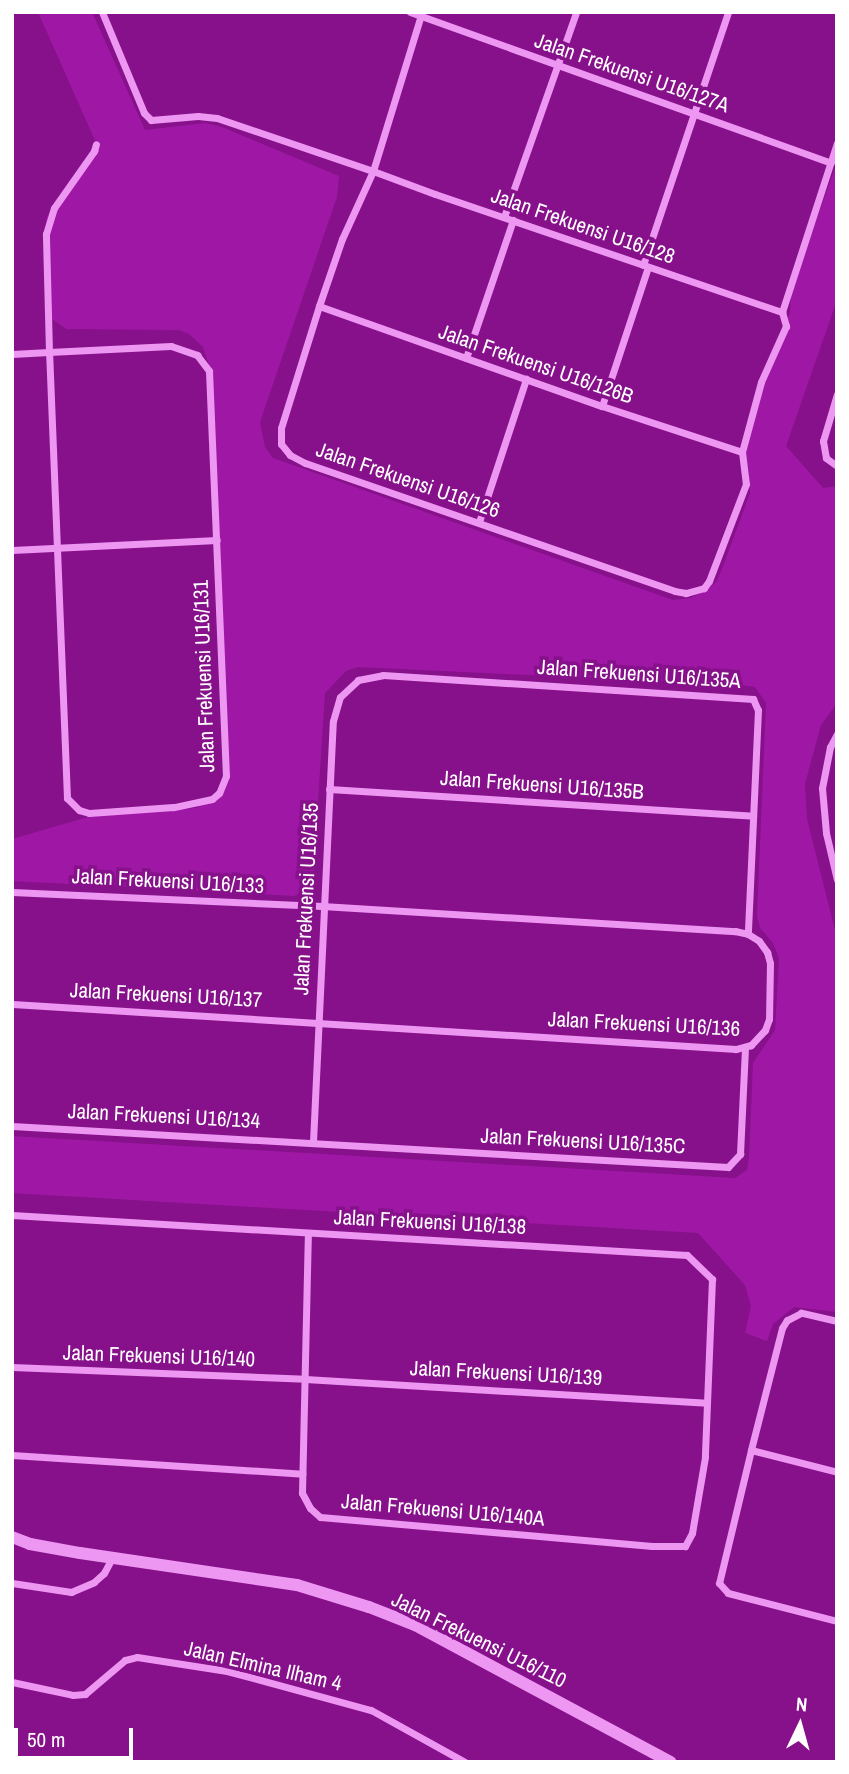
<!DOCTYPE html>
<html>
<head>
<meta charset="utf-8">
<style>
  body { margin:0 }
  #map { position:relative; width:849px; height:1774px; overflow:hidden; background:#87108b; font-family:"Archivo Narrow",sans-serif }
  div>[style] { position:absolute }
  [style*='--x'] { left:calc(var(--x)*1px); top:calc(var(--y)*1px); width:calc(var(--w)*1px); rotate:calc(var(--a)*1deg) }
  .green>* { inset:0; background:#9f18a5 }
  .minor>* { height:7px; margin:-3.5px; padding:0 3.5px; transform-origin:3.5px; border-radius:3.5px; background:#ed96f2 }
  .tertiary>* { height:12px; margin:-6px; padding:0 6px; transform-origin:6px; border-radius:6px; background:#ed96f2 }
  span { translate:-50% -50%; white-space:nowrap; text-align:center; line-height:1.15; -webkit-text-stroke:7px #87108b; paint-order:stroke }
  .street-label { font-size:21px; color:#fff }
  .frame { position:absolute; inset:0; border:14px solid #fff; pointer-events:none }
  .north { position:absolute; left:765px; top:1690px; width:70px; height:70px; -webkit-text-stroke:5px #87108b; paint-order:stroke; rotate:5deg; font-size:19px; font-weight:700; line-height:28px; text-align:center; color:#fff }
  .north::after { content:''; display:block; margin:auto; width:24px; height:32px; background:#fff; clip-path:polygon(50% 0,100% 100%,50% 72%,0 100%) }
  .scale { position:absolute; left:14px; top:1728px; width:119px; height:32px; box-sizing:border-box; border:4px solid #fff; border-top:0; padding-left:9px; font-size:21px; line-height:24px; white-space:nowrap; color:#fff; -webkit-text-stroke:5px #87108b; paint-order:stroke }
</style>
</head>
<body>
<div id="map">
  <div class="green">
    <div style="clip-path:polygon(38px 12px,92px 12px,145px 130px,205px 123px,222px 127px,339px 176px,337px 197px,260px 422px,265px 447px,273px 458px,673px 600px,691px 598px,706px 590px,716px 582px,722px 569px,750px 493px,748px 466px,741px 452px,764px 376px,790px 313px,791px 292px,837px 162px,837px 300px,786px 446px,823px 488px,837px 486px,837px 703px,821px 725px,805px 784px,807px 819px,837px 938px,837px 1312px,794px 1307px,773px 1324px,767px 1341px,745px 1333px,751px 1306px,745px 1285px,698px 1233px,12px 1193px,12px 1136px,735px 1178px,747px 1170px,749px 1158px,753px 1063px,775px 1030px,779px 958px,773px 943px,760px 928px,757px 916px,766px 703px,755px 687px,741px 685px,358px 667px,346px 671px,325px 693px,313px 880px,309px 889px,294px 896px,12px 881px,12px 839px,88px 817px,196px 808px,216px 794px,224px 779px,209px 365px,203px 347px,189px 334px,179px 330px,66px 329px,48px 316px,44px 235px,47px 216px,97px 145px)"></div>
  </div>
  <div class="minor">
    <div style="--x:102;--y:12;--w:109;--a:67.4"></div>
    <div style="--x:144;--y:113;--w:10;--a:45"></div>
    <div style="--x:151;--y:120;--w:47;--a:-4.9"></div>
    <div style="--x:198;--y:116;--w:19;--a:6"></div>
    <div style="--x:217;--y:118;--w:165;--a:18.8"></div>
    <div style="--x:373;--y:171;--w:66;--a:20.4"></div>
    <div style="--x:435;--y:194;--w:367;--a:18.8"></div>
    <div style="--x:782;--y:312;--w:15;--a:74"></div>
    <div style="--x:786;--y:326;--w:61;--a:114.1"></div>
    <div style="--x:761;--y:382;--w:73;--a:105.2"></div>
    <div style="--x:742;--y:452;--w:32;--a:83"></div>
    <div style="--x:746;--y:484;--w:104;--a:110.9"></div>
    <div style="--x:709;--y:581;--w:9;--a:126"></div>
    <div style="--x:704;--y:588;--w:19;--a:164"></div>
    <div style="--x:686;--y:593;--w:11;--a:-170"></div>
    <div style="--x:675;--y:591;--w:392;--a:-160.9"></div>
    <div style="--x:305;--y:463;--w:17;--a:-152"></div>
    <div style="--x:290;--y:455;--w:14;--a:-129"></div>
    <div style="--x:281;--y:444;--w:16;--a:-90"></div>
    <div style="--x:281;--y:428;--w:128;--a:-72.7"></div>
    <div style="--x:319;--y:306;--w:71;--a:-71.1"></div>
    <div style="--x:342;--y:239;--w:75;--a:-65.5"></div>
    <div style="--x:373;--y:171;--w:166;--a:-72.9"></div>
    <div style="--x:410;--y:12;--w:447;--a:19.7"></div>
    <div style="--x:504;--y:217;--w:217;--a:-70.6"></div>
    <div style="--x:643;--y:265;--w:267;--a:-71.4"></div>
    <div style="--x:319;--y:306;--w:300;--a:19.5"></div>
    <div style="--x:602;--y:406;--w:147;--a:18.2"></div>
    <div style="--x:782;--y:312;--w:178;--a:-72"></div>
    <div style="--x:12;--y:354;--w:37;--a:-3"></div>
    <div style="--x:49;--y:352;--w:122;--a:-2.8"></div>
    <div style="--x:171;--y:346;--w:28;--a:19"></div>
    <div style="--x:197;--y:355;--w:20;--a:53"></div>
    <div style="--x:209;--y:371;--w:405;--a:87.6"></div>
    <div style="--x:226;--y:776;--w:18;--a:112"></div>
    <div style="--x:219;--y:793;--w:9;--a:139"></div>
    <div style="--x:212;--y:799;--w:40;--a:168"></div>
    <div style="--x:173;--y:807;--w:84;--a:175.9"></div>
    <div style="--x:89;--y:813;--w:10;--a:-163"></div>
    <div style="--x:79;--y:810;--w:17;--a:-135"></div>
    <div style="--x:67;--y:798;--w:446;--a:-92.3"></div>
    <div style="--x:49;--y:352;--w:118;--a:-91.5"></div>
    <div style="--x:46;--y:234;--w:27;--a:-73"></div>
    <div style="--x:54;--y:208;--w:70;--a:-54.9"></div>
    <div style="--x:94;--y:151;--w:7;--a:-74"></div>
    <div style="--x:466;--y:358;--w:146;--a:-71.2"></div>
    <div style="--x:837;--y:394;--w:49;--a:106.6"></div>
    <div style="--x:823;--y:441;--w:17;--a:80"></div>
    <div style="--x:826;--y:458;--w:14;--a:36"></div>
    <div style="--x:602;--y:406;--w:146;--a:-71.7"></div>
    <div style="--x:479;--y:522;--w:151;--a:-71.8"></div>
    <div style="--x:12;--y:550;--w:205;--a:-2.8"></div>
    <div style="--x:837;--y:734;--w:15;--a:118"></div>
    <div style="--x:830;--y:747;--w:42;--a:101"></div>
    <div style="--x:822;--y:788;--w:45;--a:84.9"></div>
    <div style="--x:826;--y:833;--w:48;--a:76.8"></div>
    <div style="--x:329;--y:789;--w:425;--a:3.6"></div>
    <div style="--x:12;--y:892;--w:310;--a:2.6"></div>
    <div style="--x:322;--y:906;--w:414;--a:3.5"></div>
    <div style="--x:735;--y:931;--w:13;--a:13"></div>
    <div style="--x:748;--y:934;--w:13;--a:32"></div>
    <div style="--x:759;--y:941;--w:14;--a:54"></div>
    <div style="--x:767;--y:952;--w:11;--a:75"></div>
    <div style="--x:770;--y:963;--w:56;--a:91"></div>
    <div style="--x:769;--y:1019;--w:12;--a:110"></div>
    <div style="--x:765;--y:1030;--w:21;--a:133"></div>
    <div style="--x:751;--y:1045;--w:16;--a:165"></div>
    <div style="--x:736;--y:1049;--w:725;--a:-176.44"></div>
    <div style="--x:12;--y:1126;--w:717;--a:3.28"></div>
    <div style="--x:728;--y:1167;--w:18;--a:-47"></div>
    <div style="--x:740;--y:1154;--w:106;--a:-87.3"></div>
    <div style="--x:313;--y:1142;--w:421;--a:-87.3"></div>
    <div style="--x:333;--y:721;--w:25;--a:-74"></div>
    <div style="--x:340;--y:697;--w:25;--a:-43"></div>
    <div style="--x:358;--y:680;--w:25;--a:-11"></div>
    <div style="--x:383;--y:675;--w:371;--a:3.7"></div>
    <div style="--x:753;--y:699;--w:12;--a:66"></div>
    <div style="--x:758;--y:710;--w:224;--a:92.6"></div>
    <div style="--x:12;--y:1215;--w:676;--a:3.39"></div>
    <div style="--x:687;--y:1255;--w:35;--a:44"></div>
    <div style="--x:712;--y:1279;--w:178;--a:92.3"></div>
    <div style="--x:705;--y:1457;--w:77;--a:99.7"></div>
    <div style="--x:692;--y:1533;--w:15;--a:118"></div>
    <div style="--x:685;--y:1546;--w:33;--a:180"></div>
    <div style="--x:652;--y:1546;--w:333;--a:-175"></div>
    <div style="--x:320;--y:1517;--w:13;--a:-138"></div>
    <div style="--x:310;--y:1508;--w:17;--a:-118"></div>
    <div style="--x:302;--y:1493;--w:260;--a:-88.7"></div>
    <div style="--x:837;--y:1321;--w:37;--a:-167"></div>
    <div style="--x:801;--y:1313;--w:16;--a:153"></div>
    <div style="--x:787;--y:1320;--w:9;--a:122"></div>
    <div style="--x:782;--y:1328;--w:126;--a:104.3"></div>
    <div style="--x:751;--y:1450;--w:89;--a:14.3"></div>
    <div style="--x:12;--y:1367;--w:293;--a:2.3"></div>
    <div style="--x:305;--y:1379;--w:402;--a:3.4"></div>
    <div style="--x:751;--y:1450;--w:137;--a:103.5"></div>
    <div style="--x:719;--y:1583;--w:13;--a:48"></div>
    <div style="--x:728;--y:1593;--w:113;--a:14.4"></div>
    <div style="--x:12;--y:1455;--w:291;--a:3.7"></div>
    <div style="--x:12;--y:1583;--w:60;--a:8.7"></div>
    <div style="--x:71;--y:1592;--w:25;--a:-23"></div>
    <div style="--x:94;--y:1582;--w:13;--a:-42"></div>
    <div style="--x:104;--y:1573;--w:17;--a:-62"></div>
    <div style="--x:12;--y:1682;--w:62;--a:12"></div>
    <div style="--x:73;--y:1695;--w:12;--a:-5"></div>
    <div style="--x:85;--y:1694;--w:52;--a:-40.4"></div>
    <div style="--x:125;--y:1660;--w:12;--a:-14"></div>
    <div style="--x:137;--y:1657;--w:91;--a:8.8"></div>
    <div style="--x:227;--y:1671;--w:149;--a:15.2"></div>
    <div style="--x:371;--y:1710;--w:107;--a:29"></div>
  </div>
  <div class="tertiary">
    <div style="--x:12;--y:1537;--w:19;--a:21"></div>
    <div style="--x:30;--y:1544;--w:51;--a:10.2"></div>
    <div style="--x:80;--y:1553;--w:219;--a:8.4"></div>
    <div style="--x:297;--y:1585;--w:75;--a:17"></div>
    <div style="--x:369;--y:1607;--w:49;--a:21.4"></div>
    <div style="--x:415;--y:1625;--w:290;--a:28.2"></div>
  </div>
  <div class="street-label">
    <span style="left:632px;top:73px;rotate:19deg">Jalan Frekuensi U16/127A</span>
    <span style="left:583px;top:226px;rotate:19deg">Jalan Frekuensi U16/128</span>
    <span style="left:536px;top:364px;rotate:19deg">Jalan Frekuensi U16/126B</span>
    <span style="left:408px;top:480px;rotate:19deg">Jalan Frekuensi U16/126</span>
    <span style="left:639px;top:674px;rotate:4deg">Jalan Frekuensi U16/135A</span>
    <span style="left:204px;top:676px;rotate:-92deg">Jalan Frekuensi U16/131</span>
    <span style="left:542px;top:785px;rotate:4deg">Jalan Frekuensi U16/135B</span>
    <span style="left:168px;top:881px;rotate:3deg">Jalan Frekuensi U16/133</span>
    <span style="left:306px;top:899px;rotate:-87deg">Jalan Frekuensi U16/135</span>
    <span style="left:166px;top:995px;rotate:3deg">Jalan Frekuensi U16/137</span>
    <span style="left:644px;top:1024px;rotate:3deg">Jalan Frekuensi U16/136</span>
    <span style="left:164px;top:1116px;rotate:3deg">Jalan Frekuensi U16/134</span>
    <span style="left:583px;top:1141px;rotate:3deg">Jalan Frekuensi U16/135C</span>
    <span style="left:430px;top:1222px;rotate:3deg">Jalan Frekuensi U16/138</span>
    <span style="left:159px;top:1356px;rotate:2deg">Jalan Frekuensi U16/140</span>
    <span style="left:506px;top:1373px;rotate:3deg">Jalan Frekuensi U16/139</span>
    <span style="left:443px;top:1510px;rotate:5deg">Jalan Frekuensi U16/140A</span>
    <span style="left:479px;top:1640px;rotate:26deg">Jalan Frekuensi U16/110</span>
    <span style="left:263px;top:1666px;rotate:13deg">Jalan Elmina Ilham 4</span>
  </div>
  <div class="frame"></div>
  <div class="north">N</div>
  <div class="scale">50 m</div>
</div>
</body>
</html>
